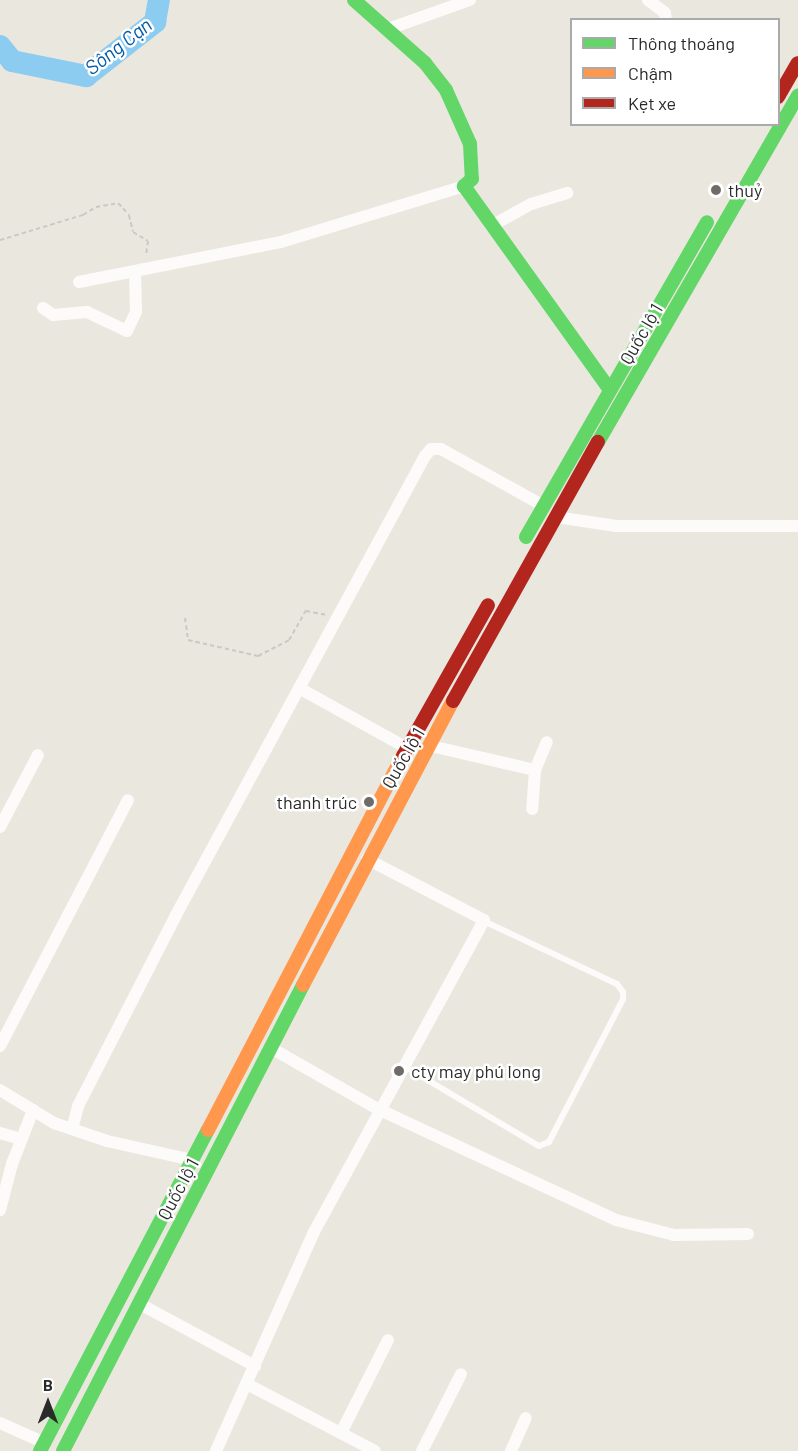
<!DOCTYPE html>
<html>
<head>
<meta charset="utf-8">
<style>
  body { margin:0 }
  #map { position:relative; width:798px; height:1451px; overflow:hidden; background:#eae7df; font-family:Barlow,sans-serif }
  div>[style] { position:absolute }
  [style*='--x'] { left:calc(var(--x)*1px); top:calc(var(--y)*1px); width:calc(var(--w)*1px); rotate:calc(var(--a)*1deg) }
  .river>* { height:22px; margin:-11px; padding:0 11px; transform-origin:11px; border-radius:11px; background:#8dccf1 }
  .path>* { height:2px; margin-top:-1px; transform-origin:0; background:repeating-linear-gradient(90deg,#cac9c8 0 4.5px,transparent 0 7.5px) }
  .lane>* { height:6px; margin:-3px; padding:0 3px; transform-origin:3px; border-radius:3px; background:#fcfbfa }
  .street>* { height:12px; margin:-6px; padding:0 6px; transform-origin:6px; border-radius:6px; background:#fcfbfa }
  .fast>* { height:14px; margin:-7px; padding:0 7px; transform-origin:7px; border-radius:7px; background:#63d668 }
  .slow>* { height:14px; margin:-7px; padding:0 7px; transform-origin:7px; border-radius:7px; background:#ff974d }
  .jam>* { height:14px; margin:-7px; padding:0 7px; transform-origin:7px; border-radius:7px; background:#b3261e }
  .dots>* { width:16px; height:16px; translate:-50% -50%; box-sizing:border-box; border:3px solid #fff; border-radius:50% }
  span { translate:-50% -50%; white-space:nowrap; text-align:center; line-height:1.15; -webkit-text-stroke:5px #fff; paint-order:stroke }
  .poi-label { font-size:18px; color:#2a2a2a }
  .left { translate:0 -50%; text-align:left }
  .right { translate:-100% -50%; text-align:right }
  .street-label { font-size:18px; color:#2a2a2a }
  .water-label { font-size:20px; color:#015aa8; font-style:italic }
  .legend { position:absolute; left:570px; top:18px; width:210px; height:108px; box-sizing:border-box; background:#fff; border:2px solid #aaa; margin:0; padding:8px 10px; list-style:none; font-size:18px; color:#2a2a2a }
  .legend li { display:flex; align-items:center; gap:12px; height:30px }
  .legend b { width:30px; border:2px solid #aaa }
  .north { position:absolute; left:18px; top:1373px; width:60px; height:60px; -webkit-text-stroke:4px #fff; paint-order:stroke; rotate:0deg; font-size:16px; font-weight:700; line-height:24px; text-align:center; color:#2a2a2a }
  .north::after { content:''; display:block; margin:auto; width:21px; height:27px; background:#2a2a2a; clip-path:polygon(50% 0,100% 100%,50% 72%,0 100%) }
</style>
</head>
<body>
<div id="map">
  <div class="river">
    <div style="--x:0;--y:46;--w:19;--a:51"></div>
    <div style="--x:12;--y:61;--w:76;--a:11.5"></div>
    <div style="--x:86;--y:76;--w:88;--a:-38"></div>
    <div style="--x:155;--y:22;--w:22;--a:-80"></div>
  </div>
  <div class="path">
    <div style="--x:0;--y:240;--w:87;--a:-16.8"></div>
    <div style="--x:83;--y:215;--w:15;--a:-32"></div>
    <div style="--x:96;--y:207;--w:22;--a:-10"></div>
    <div style="--x:118;--y:203;--w:16;--a:47"></div>
    <div style="--x:129;--y:215;--w:17;--a:77"></div>
    <div style="--x:133;--y:232;--w:17;--a:31"></div>
    <div style="--x:148;--y:241;--w:14;--a:98"></div>
    <div style="--x:185;--y:618;--w:22;--a:82"></div>
    <div style="--x:188;--y:640;--w:72;--a:12.9"></div>
    <div style="--x:258;--y:656;--w:35;--a:-27"></div>
    <div style="--x:289;--y:640;--w:34;--a:-60"></div>
    <div style="--x:306;--y:611;--w:20;--a:11"></div>
  </div>
  <div class="lane">
    <div style="--x:404;--y:1066;--w:157;--a:30.7"></div>
    <div style="--x:539;--y:1146;--w:11;--a:-22"></div>
    <div style="--x:549;--y:1142;--w:161;--a:-62.6"></div>
    <div style="--x:623;--y:999;--w:7;--a:-90"></div>
    <div style="--x:623;--y:992;--w:10;--a:-127"></div>
    <div style="--x:617;--y:984;--w:147;--a:-154.7"></div>
  </div>
  <div class="street">
    <div style="--x:648;--y:0;--w:21;--a:37"></div>
    <div style="--x:665;--y:13;--w:7;--a:82"></div>
    <div style="--x:388;--y:29;--w:87;--a:-19.5"></div>
    <div style="--x:491;--y:226;--w:46;--a:-28.8"></div>
    <div style="--x:531;--y:204;--w:38;--a:-17"></div>
    <div style="--x:79;--y:282;--w:206;--a:-11.2"></div>
    <div style="--x:281;--y:242;--w:191;--a:-17"></div>
    <div style="--x:43;--y:308;--w:12;--a:35"></div>
    <div style="--x:53;--y:315;--w:34;--a:-5"></div>
    <div style="--x:87;--y:312;--w:44;--a:25.4"></div>
    <div style="--x:127;--y:331;--w:21;--a:-65"></div>
    <div style="--x:136;--y:312;--w:41;--a:-91.4"></div>
    <div style="--x:556;--y:517;--w:61;--a:8.5"></div>
    <div style="--x:616;--y:526;--w:182;--a:0"></div>
    <div style="--x:299;--y:688;--w:124;--a:29.1"></div>
    <div style="--x:431;--y:746;--w:107;--a:13"></div>
    <div style="--x:535;--y:770;--w:39;--a:94"></div>
    <div style="--x:535;--y:770;--w:30;--a:-67"></div>
    <div style="--x:0;--y:827;--w:81;--a:-62.2"></div>
    <div style="--x:0;--y:1046;--w:277;--a:-62.5"></div>
    <div style="--x:271;--y:1048;--w:123;--a:29.7"></div>
    <div style="--x:378;--y:1109;--w:263;--a:25"></div>
    <div style="--x:616;--y:1220;--w:60;--a:14.5"></div>
    <div style="--x:674;--y:1235;--w:74;--a:-0.8"></div>
    <div style="--x:0;--y:1090;--w:63;--a:31.4"></div>
    <div style="--x:54;--y:1123;--w:56;--a:18.8"></div>
    <div style="--x:107;--y:1141;--w:87;--a:12.6"></div>
    <div style="--x:72;--y:1129;--w:24;--a:-75"></div>
    <div style="--x:78;--y:1106;--w:215;--a:-62.8"></div>
    <div style="--x:176;--y:915;--w:522;--a:-61.52"></div>
    <div style="--x:425;--y:456;--w:9;--a:-49"></div>
    <div style="--x:431;--y:449;--w:10;--a:0"></div>
    <div style="--x:441;--y:449;--w:118;--a:29"></div>
    <div style="--x:0;--y:1133;--w:22;--a:16"></div>
    <div style="--x:0;--y:1210;--w:48;--a:-75.4"></div>
    <div style="--x:12;--y:1164;--w:58;--a:-68.7"></div>
    <div style="--x:138;--y:1303;--w:133;--a:28.3"></div>
    <div style="--x:247;--y:1384;--w:144;--a:27.6"></div>
    <div style="--x:0;--y:1423;--w:49;--a:24"></div>
    <div style="--x:341;--y:1433;--w:104;--a:-63.2"></div>
    <div style="--x:216;--y:1451;--w:240;--a:-65.9"></div>
    <div style="--x:314;--y:1232;--w:355;--a:-61.4"></div>
    <div style="--x:484;--y:920;--w:132;--a:-152.5"></div>
    <div style="--x:422;--y:1451;--w:86;--a:-63.1"></div>
    <div style="--x:511;--y:1451;--w:36;--a:-66"></div>
  </div>
  <div class="fast">
    <div style="--x:354;--y:0;--w:95;--a:41.6"></div>
    <div style="--x:425;--y:63;--w:34;--a:52"></div>
    <div style="--x:446;--y:90;--w:59;--a:66"></div>
    <div style="--x:470;--y:144;--w:35;--a:87"></div>
    <div style="--x:472;--y:179;--w:11;--a:139"></div>
    <div style="--x:464;--y:186;--w:251;--a:54.4"></div>
    <div style="--x:598;--y:442;--w:400;--a:-60"></div>
    <div style="--x:526;--y:537;--w:363;--a:-60.1"></div>
    <div style="--x:40;--y:1451;--w:362;--a:-62.4"></div>
    <div style="--x:63;--y:1451;--w:524;--a:-62.75"></div>
  </div>
  <div class="slow">
    <div style="--x:303;--y:985;--w:321;--a:-62.2"></div>
    <div style="--x:208;--y:1130;--w:422;--a:-62.5"></div>
  </div>
  <div class="jam">
    <div style="--x:778;--y:97;--w:39;--a:-60"></div>
    <div style="--x:453;--y:701;--w:297;--a:-60.8"></div>
    <div style="--x:403;--y:756;--w:173;--a:-60.6"></div>
  </div>
  <div class="dots">
    <div style="left:716px;top:190px;background:#6d6c69"></div>
    <div style="left:369px;top:802px;background:#6d6c69"></div>
    <div style="left:399px;top:1071px;background:#6d6c69"></div>
  </div>
  <div class="poi-label">
    <span class="left" style="left:728px;top:190px">thuỷ</span>
    <span class="right" style="left:357px;top:802px">thanh trúc</span>
    <span class="left" style="left:411px;top:1071px">cty may phú long</span>
  </div>
  <div class="street-label">
    <span style="left:641px;top:334px;rotate:-60deg">Quốc lộ 1</span>
    <span style="left:403px;top:758px;rotate:-60deg">Quốc lộ 1</span>
    <span style="left:178px;top:1189px;rotate:-62deg">Quốc lộ 1</span>
  </div>
  <div class="water-label">
    <span style="left:118px;top:46px;rotate:-38deg">Sông Cạn</span>
  </div>
  <ul class="legend">
  <li><b style="height:8px;background:#63d668"></b>Thông thoáng</li>
  <li><b style="height:8px;background:#ff974d"></b>Chậm</li>
  <li><b style="height:8px;background:#b3261e"></b>Kẹt xe</li>
  </ul>
  <div class="north">B</div>
</div>
</body>
</html>
